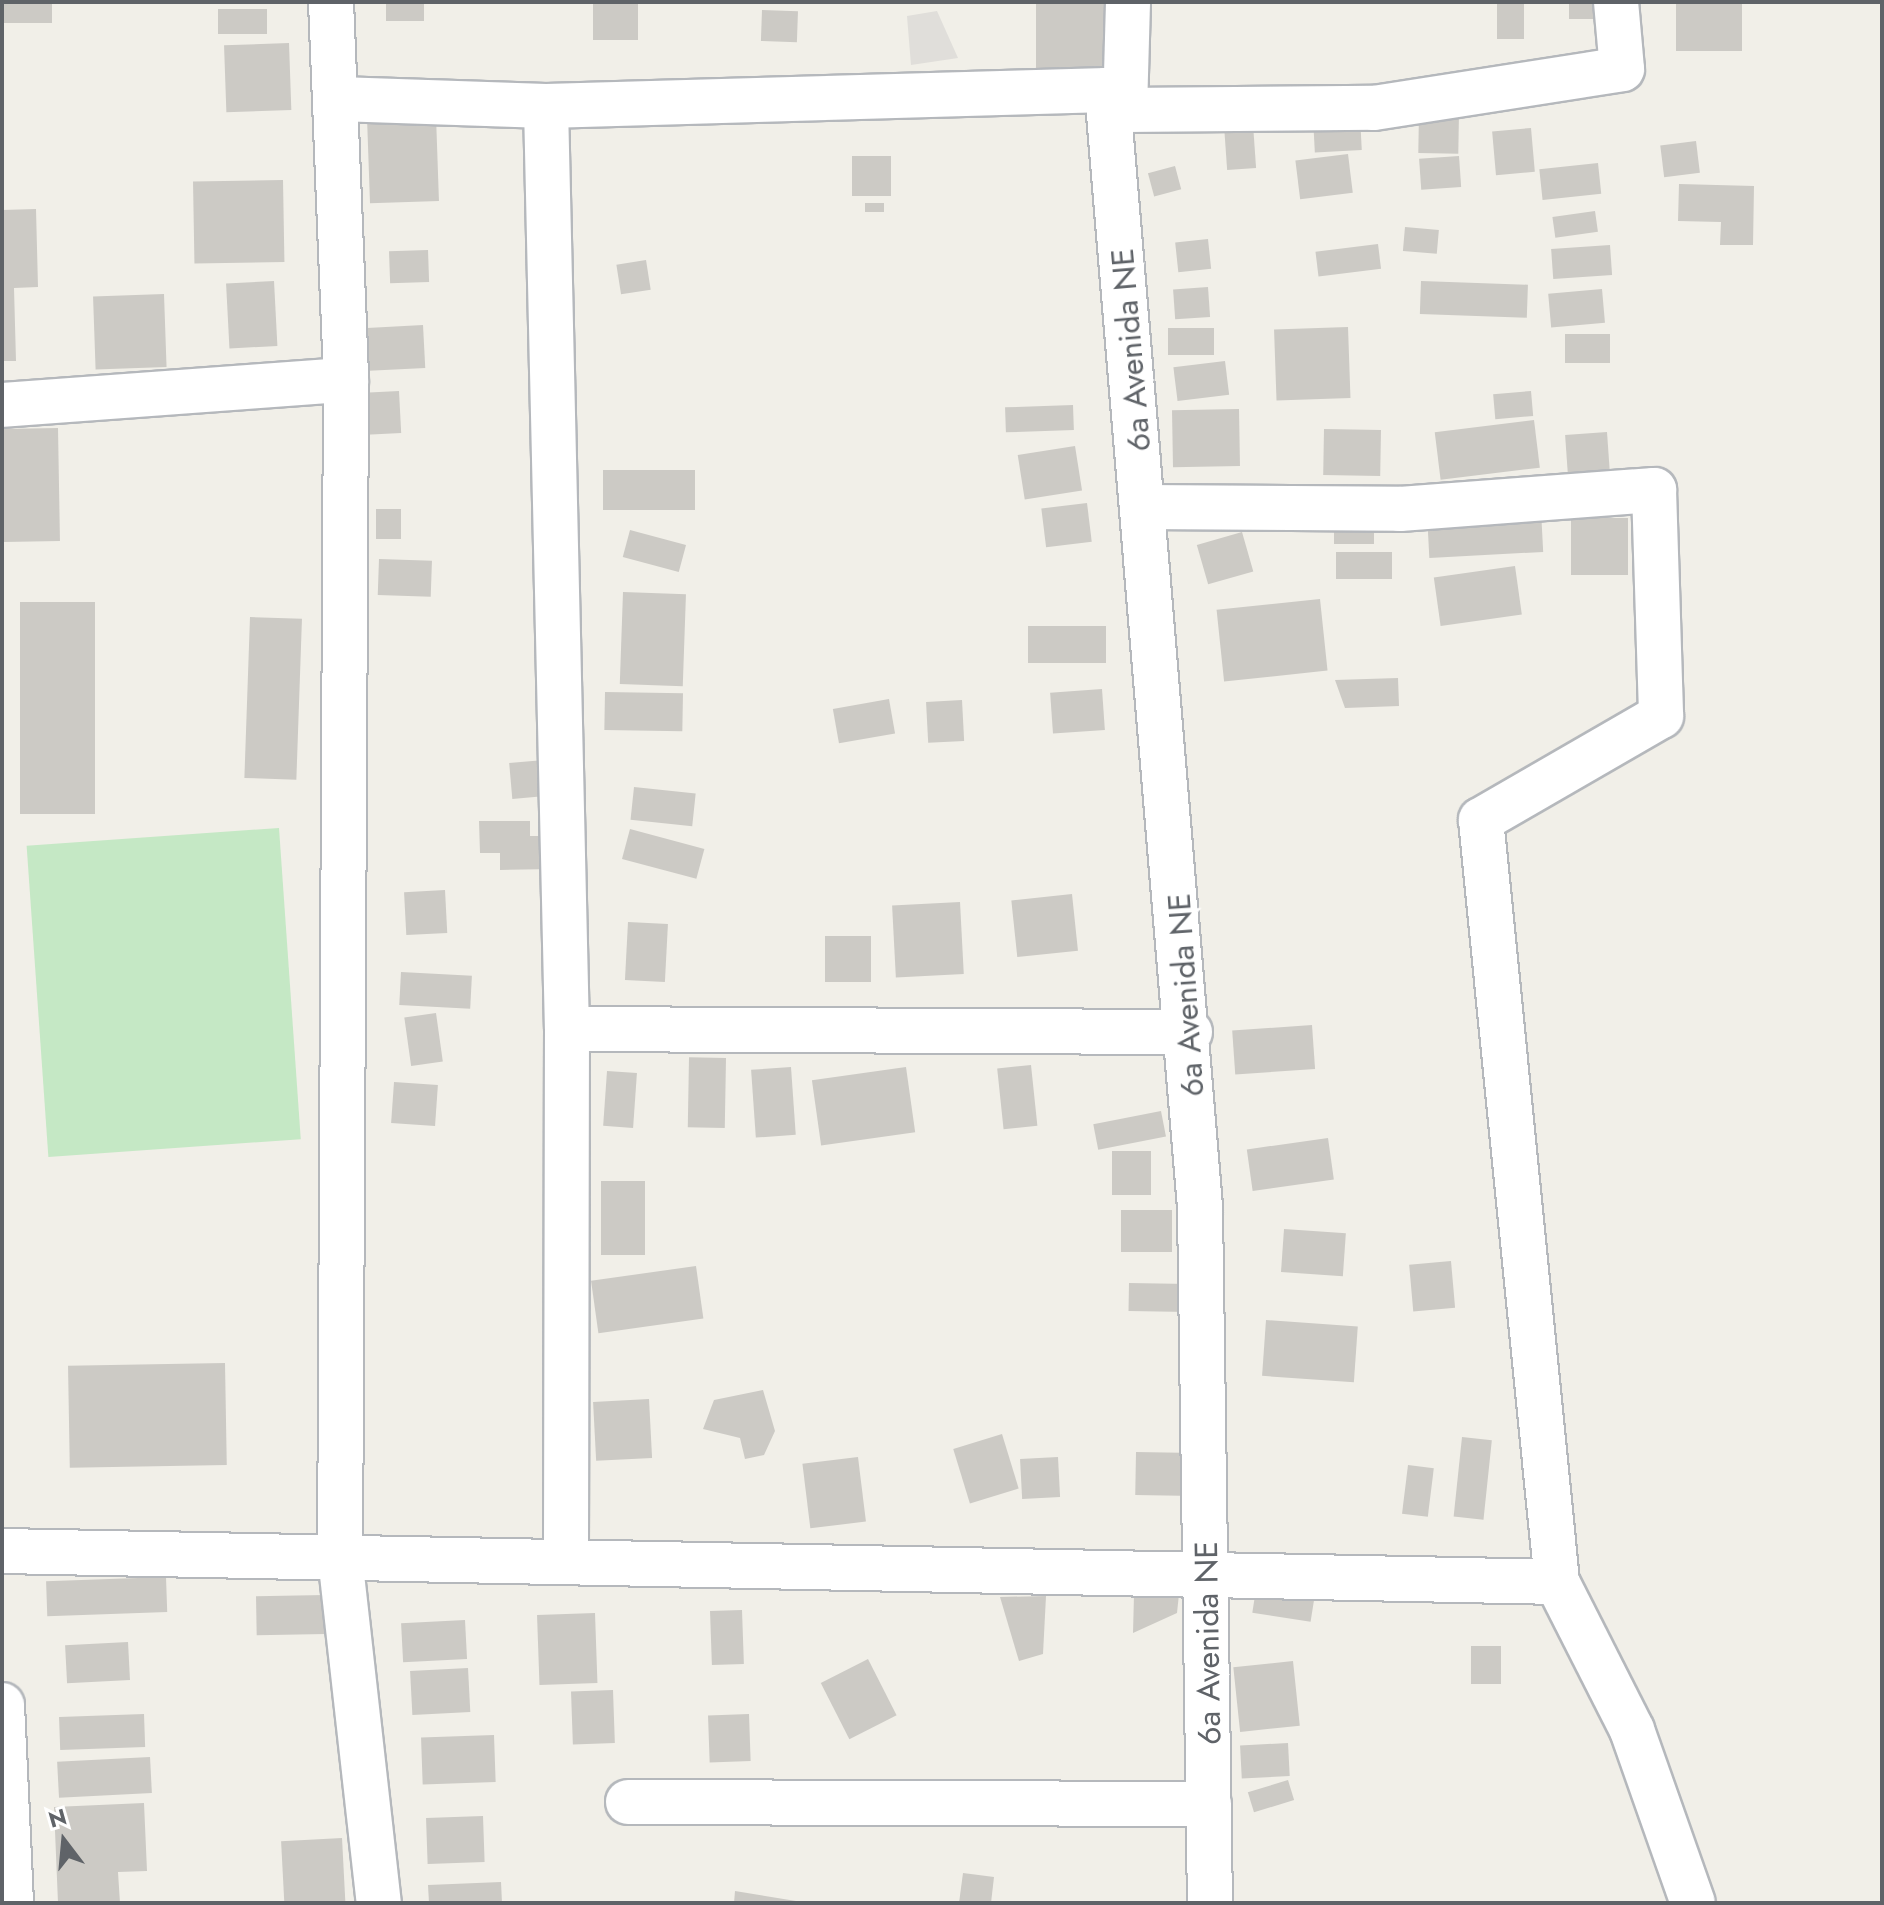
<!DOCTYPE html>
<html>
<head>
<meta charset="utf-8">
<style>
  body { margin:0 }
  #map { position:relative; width:1884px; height:1905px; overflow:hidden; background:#f1efe8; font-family:Jost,sans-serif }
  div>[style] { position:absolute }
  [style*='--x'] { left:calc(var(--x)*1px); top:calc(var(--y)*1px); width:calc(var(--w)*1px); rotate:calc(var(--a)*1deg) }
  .industrial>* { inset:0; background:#e0deda }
  .green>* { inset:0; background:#c5e8c5; transform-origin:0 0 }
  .building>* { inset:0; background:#cccac5; transform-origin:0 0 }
  .roads { filter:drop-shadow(2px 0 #b5b8bc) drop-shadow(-2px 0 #b5b8bc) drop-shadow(0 2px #b5b8bc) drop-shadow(0 -2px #b5b8bc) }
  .minor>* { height:44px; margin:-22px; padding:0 22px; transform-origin:22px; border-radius:22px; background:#fff }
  span { translate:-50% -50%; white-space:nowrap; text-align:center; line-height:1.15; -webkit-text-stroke:8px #fff; paint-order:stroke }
  .street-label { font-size:32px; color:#5f6368 }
  .frame { position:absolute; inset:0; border:4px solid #5f6368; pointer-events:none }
  .north { position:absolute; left:24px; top:1801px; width:80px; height:80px; -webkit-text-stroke:6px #fff; paint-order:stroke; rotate:344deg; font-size:22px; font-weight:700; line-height:32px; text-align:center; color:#5f6368 }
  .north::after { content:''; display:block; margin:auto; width:28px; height:36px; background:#5f6368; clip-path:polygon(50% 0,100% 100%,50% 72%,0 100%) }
</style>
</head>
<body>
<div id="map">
  <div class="industrial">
    <div style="clip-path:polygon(937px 11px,958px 58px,911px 65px,907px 16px)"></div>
  </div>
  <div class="green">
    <div style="left:279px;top:828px;width:312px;height:253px;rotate:86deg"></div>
  </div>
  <div class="building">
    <div style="left:2px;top:2px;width:50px;height:21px"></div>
    <div style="left:386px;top:2px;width:38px;height:19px"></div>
    <div style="left:593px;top:2px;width:45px;height:38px"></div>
    <div style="left:1036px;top:2px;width:77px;height:78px"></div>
    <div style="left:1497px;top:2px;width:27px;height:37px"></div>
    <div style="left:1569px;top:2px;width:26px;height:17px"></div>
    <div style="left:1676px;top:2px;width:66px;height:49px"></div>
    <div style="left:267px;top:9px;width:25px;height:49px;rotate:90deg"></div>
    <div style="left:762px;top:10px;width:36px;height:31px;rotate:2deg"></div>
    <div style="left:289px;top:43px;width:67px;height:65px;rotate:88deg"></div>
    <div style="left:1419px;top:112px;width:40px;height:41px;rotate:1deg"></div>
    <div style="left:436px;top:116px;width:85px;height:69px;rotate:88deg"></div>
    <div style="left:1360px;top:116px;width:34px;height:47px;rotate:87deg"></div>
    <div style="left:1253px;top:124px;width:44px;height:29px;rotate:86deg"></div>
    <div style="left:1531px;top:128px;width:44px;height:39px;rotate:85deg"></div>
    <div style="left:1696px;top:141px;width:32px;height:36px;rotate:83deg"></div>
    <div style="left:1348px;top:154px;width:39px;height:53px;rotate:83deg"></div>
    <div style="left:852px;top:156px;width:39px;height:40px"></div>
    <div style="left:1459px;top:156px;width:31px;height:40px;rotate:86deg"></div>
    <div style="left:1598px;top:163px;width:31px;height:59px;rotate:84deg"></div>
    <div style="left:1175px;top:166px;width:24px;height:28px;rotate:75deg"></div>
    <div style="left:283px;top:180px;width:82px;height:90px;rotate:89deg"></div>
    <div style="clip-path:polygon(1679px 184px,1754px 186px,1753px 245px,1720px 245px,1721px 222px,1678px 221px)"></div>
    <div style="left:865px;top:203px;width:19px;height:9px"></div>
    <div style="clip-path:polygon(36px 209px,38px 287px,14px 288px,16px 361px,2px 361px,2px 210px)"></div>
    <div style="left:1595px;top:211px;width:21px;height:43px;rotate:82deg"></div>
    <div style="left:1405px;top:227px;width:34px;height:24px;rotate:5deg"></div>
    <div style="left:1208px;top:239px;width:30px;height:33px;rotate:84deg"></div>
    <div style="left:1378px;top:244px;width:25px;height:63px;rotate:83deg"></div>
    <div style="left:1610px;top:245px;width:30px;height:59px;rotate:86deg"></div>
    <div style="left:428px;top:250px;width:32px;height:39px;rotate:88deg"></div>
    <div style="left:646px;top:260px;width:30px;height:30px;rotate:81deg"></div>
    <div style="left:274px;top:281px;width:65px;height:48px;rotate:87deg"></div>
    <div style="left:1421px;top:281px;width:107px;height:33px;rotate:2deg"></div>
    <div style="left:1208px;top:287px;width:30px;height:35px;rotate:86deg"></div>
    <div style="left:1602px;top:289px;width:34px;height:54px;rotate:85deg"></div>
    <div style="left:164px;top:294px;width:73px;height:71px;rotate:88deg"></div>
    <div style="left:423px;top:325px;width:43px;height:56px;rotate:87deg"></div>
    <div style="left:1348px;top:327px;width:71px;height:74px;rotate:88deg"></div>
    <div style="left:1168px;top:328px;width:46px;height:27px"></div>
    <div style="left:1610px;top:334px;width:29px;height:45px;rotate:90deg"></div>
    <div style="left:1225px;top:361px;width:34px;height:52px;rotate:83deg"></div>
    <div style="left:399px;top:391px;width:42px;height:40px;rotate:87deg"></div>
    <div style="left:1531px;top:391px;width:25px;height:38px;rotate:85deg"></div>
    <div style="left:1073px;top:405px;width:25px;height:68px;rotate:88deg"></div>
    <div style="left:1239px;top:409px;width:57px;height:67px;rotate:89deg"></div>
    <div style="left:1534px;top:420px;width:48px;height:100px;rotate:83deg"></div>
    <div style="left:58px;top:428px;width:113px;height:56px;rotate:89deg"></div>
    <div style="left:1324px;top:429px;width:57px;height:46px;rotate:1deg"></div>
    <div style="left:1607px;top:432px;width:53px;height:42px;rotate:86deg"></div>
    <div style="left:1075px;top:446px;width:45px;height:58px;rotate:81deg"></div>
    <div style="left:603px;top:470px;width:92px;height:40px"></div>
    <div style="left:1087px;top:503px;width:39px;height:46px;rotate:83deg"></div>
    <div style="left:376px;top:509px;width:25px;height:30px"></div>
    <div style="left:1541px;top:510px;width:42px;height:114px;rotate:87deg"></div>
    <div style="left:1374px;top:514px;width:30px;height:40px;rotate:90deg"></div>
    <div style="left:1571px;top:518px;width:57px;height:57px"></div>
    <div style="left:630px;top:530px;width:58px;height:28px;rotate:15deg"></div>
    <div style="left:1242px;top:532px;width:41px;height:47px;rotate:74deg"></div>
    <div style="left:1392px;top:552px;width:27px;height:56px;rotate:90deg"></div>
    <div style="left:379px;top:559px;width:53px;height:36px;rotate:2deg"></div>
    <div style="left:1515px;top:566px;width:49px;height:82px;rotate:82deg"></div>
    <div style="left:623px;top:592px;width:63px;height:92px;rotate:2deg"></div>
    <div style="left:1320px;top:599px;width:72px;height:104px;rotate:84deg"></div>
    <div style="left:20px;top:602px;width:75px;height:212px"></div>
    <div style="left:250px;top:617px;width:52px;height:161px;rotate:2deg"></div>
    <div style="left:1028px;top:626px;width:78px;height:37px"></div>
    <div style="clip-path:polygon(1398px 678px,1399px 706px,1345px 708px,1335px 680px)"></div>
    <div style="left:1102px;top:689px;width:41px;height:52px;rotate:86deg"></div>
    <div style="left:605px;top:692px;width:78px;height:38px;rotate:1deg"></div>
    <div style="left:889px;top:699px;width:35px;height:57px;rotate:80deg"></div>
    <div style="left:962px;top:700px;width:41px;height:36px;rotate:87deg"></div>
    <div style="left:556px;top:759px;width:36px;height:47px;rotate:85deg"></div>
    <div style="left:634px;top:787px;width:62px;height:33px;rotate:6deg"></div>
    <div style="clip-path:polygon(479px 821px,530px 821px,530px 836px,554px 836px,554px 869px,500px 870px,500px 853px,480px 853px)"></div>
    <div style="left:630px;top:829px;width:77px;height:31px;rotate:15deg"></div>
    <div style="left:445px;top:890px;width:43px;height:41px;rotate:87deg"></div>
    <div style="left:1072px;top:894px;width:57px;height:61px;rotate:84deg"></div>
    <div style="left:960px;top:902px;width:72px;height:68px;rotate:87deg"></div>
    <div style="left:628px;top:922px;width:40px;height:58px;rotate:3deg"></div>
    <div style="left:825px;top:936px;width:46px;height:46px"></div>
    <div style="left:401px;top:972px;width:71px;height:33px;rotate:3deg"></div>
    <div style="left:436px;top:1013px;width:49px;height:32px;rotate:82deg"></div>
    <div style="left:1312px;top:1025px;width:44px;height:80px;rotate:86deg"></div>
    <div style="left:726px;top:1058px;width:70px;height:37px;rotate:91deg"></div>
    <div style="left:1031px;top:1065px;width:61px;height:34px;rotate:84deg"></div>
    <div style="left:791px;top:1067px;width:68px;height:40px;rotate:86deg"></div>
    <div style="left:906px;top:1067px;width:66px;height:95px;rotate:82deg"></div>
    <div style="left:607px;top:1071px;width:30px;height:55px;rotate:4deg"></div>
    <div style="left:394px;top:1082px;width:44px;height:41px;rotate:4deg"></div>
    <div style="left:1161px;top:1111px;width:26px;height:69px;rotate:79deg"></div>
    <div style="left:1328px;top:1138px;width:42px;height:82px;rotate:82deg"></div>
    <div style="left:1112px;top:1151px;width:39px;height:44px"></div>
    <div style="left:601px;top:1181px;width:44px;height:74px"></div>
    <div style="left:1121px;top:1210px;width:51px;height:42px"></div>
    <div style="left:1284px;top:1229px;width:62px;height:43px;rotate:4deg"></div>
    <div style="left:1451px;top:1261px;width:47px;height:42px;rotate:85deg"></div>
    <div style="left:696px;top:1266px;width:53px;height:106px;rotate:82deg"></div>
    <div style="left:1129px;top:1283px;width:60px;height:28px;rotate:1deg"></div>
    <div style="left:1266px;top:1320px;width:92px;height:56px;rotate:4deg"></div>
    <div style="left:225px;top:1363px;width:102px;height:157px;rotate:89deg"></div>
    <div style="clip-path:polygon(763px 1390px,775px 1431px,764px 1455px,745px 1459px,740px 1438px,703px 1429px,714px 1400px)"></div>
    <div style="left:649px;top:1399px;width:59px;height:56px;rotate:87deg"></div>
    <div style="left:1002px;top:1434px;width:57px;height:51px;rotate:73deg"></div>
    <div style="left:1462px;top:1437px;width:30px;height:80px;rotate:6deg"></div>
    <div style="left:1136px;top:1452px;width:45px;height:43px;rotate:1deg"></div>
    <div style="left:858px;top:1457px;width:65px;height:56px;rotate:83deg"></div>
    <div style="left:1058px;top:1457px;width:40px;height:38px;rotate:87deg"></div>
    <div style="left:1408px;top:1465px;width:26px;height:49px;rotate:7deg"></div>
    <div style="left:166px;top:1577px;width:35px;height:120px;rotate:88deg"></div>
    <div style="left:1257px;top:1583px;width:59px;height:30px;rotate:9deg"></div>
    <div style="clip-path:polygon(1179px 1594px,1177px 1613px,1133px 1633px,1134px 1595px)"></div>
    <div style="left:325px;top:1595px;width:39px;height:69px;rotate:89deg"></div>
    <div style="clip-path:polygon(1046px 1596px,1043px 1654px,1019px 1661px,1000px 1597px)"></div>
    <div style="left:742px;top:1610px;width:54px;height:32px;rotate:88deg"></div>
    <div style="left:595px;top:1613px;width:70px;height:58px;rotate:88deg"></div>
    <div style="left:465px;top:1620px;width:39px;height:64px;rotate:87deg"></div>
    <div style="left:128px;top:1642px;width:38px;height:63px;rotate:87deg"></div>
    <div style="left:1471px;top:1646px;width:30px;height:38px"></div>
    <div style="left:868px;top:1659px;width:63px;height:53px;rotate:63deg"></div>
    <div style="left:1293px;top:1661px;width:65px;height:60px;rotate:84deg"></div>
    <div style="left:468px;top:1668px;width:44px;height:58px;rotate:87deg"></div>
    <div style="left:613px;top:1690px;width:53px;height:42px;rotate:88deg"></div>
    <div style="left:144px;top:1714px;width:33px;height:85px;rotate:88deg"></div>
    <div style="left:749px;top:1714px;width:47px;height:41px;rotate:88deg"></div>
    <div style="left:494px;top:1735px;width:47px;height:73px;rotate:88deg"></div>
    <div style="left:1288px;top:1743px;width:33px;height:48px;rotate:87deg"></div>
    <div style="left:150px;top:1757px;width:36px;height:93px;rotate:87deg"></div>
    <div style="left:1288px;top:1780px;width:21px;height:42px;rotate:73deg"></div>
    <div style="clip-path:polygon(144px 1803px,147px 1871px,118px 1872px,120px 1903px,58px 1903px,54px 1807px)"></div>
    <div style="left:483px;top:1816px;width:46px;height:57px;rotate:88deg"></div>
    <div style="left:342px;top:1838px;width:65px;height:61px;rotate:87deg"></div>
    <div style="clip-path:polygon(963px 1873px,994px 1877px,991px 1903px,959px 1903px)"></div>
    <div style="clip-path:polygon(501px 1882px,502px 1903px,429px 1903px,428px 1885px)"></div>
    <div style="clip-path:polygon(735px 1891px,796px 1901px,796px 1903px,734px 1903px)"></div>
  </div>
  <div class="roads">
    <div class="minor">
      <div style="--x:331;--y:2;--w:378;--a:87.7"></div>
      <div style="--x:346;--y:380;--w:1177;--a:90.29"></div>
      <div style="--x:340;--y:1557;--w:348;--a:83.6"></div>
      <div style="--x:1107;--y:90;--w:1122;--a:85.24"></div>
      <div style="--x:1200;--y:1208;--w:695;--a:89.18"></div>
      <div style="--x:338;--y:99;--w:208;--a:1.9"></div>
      <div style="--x:546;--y:106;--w:561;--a:-1.63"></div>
      <div style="--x:1107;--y:90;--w:27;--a:48"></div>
      <div style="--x:1125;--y:110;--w:249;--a:-0.5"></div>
      <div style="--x:1374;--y:108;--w:251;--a:-8.9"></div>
      <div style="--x:1622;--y:69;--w:67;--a:-95.1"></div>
      <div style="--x:546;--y:106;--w:923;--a:88.7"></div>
      <div style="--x:567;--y:1029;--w:533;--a:90.11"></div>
      <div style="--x:1125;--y:110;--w:108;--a:-88.4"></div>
      <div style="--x:2;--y:405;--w:345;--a:-4.2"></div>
      <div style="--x:1145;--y:507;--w:255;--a:0.4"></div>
      <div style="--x:1400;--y:509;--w:255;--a:-4.3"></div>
      <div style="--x:1654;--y:490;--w:226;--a:88.2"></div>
      <div style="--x:1661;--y:716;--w:208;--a:150"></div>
      <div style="--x:1481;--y:820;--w:766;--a:84.3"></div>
      <div style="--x:1557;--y:1582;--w:166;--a:63.1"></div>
      <div style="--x:1632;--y:1730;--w:183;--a:70.6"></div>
      <div style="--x:567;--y:1029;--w:623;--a:0.28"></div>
      <div style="--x:2;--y:1551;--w:1555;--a:1.14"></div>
      <div style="--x:2;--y:1705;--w:198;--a:87.4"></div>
      <div style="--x:628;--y:1802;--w:581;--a:0.2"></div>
    </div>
  </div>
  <div class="street-label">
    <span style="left:1131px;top:350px;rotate:-95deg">6a Avenida NE</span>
    <span style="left:1186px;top:995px;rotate:-94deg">6a Avenida NE</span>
    <span style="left:1208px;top:1643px;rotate:-91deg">6a Avenida NE</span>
  </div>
  <div class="frame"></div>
  <div class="north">N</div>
</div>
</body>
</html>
